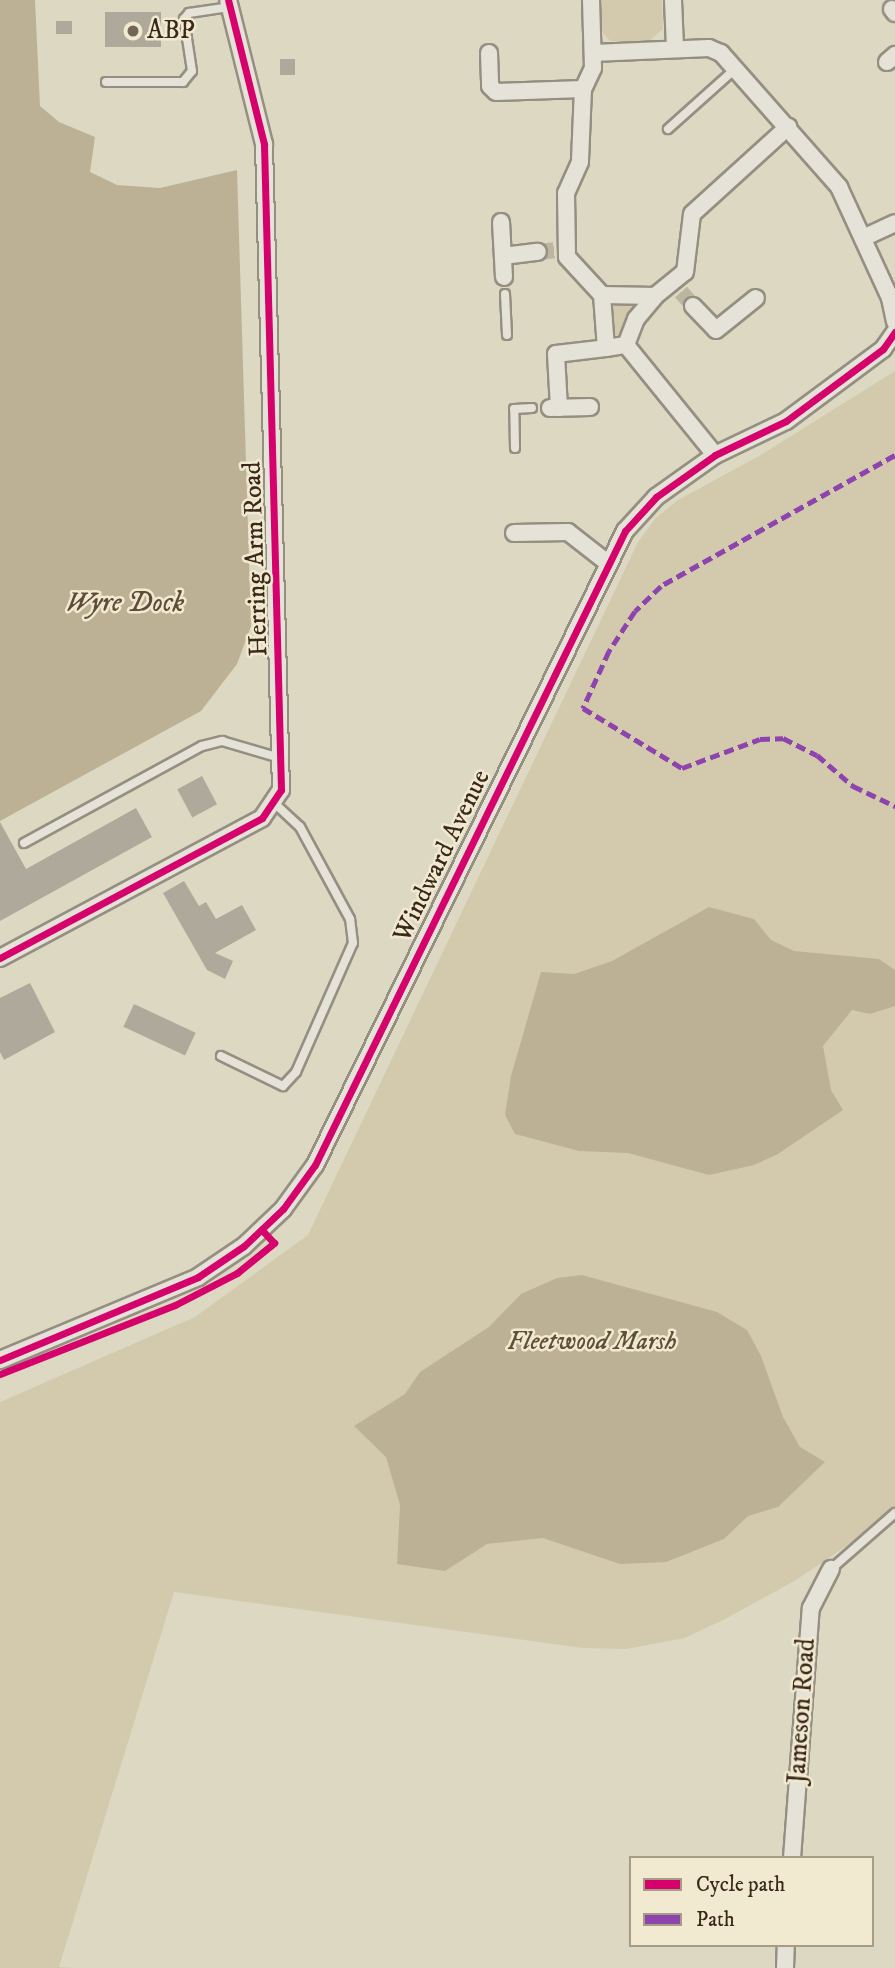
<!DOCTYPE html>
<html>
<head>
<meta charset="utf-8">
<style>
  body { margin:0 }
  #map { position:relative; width:895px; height:1968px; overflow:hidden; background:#ddd8c2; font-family:"IM FELL DW Pica",serif }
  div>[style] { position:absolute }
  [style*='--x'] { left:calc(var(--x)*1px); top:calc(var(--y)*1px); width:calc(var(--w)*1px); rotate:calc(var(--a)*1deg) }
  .green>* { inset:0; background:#d3caad }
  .water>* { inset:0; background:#bcb194 }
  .building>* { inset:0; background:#aea99a; transform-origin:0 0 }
  .minor-tunnel>* { height:16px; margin-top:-8px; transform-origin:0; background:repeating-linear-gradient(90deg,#bcb5a0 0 16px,transparent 0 24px) }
  .roads { filter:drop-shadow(2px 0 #958f82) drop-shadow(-2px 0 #958f82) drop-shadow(0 2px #958f82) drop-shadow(0 -2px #958f82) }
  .service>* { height:8px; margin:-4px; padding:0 4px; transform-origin:4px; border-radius:4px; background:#e5e2d7 }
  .minor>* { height:16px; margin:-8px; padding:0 8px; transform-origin:8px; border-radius:8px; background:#e5e2d7 }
  .quiet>* { height:5px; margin-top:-2.5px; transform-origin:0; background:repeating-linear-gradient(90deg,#8e44ad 0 10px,transparent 0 15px) }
  .cycleway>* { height:7px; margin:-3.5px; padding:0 3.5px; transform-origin:3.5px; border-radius:3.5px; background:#d6006c }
  .dots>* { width:19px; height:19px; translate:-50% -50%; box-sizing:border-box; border:4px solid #f1ead0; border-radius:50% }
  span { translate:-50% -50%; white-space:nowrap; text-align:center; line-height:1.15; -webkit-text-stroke:5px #f1ead0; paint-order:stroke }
  .poi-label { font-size:26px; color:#3a281a }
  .left { translate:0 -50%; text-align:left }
  .street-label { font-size:26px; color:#3a281a }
  .park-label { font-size:26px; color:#5e4e3a; font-style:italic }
  .water-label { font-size:28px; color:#5d4c39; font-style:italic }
  .legend { position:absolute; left:629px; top:1856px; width:245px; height:91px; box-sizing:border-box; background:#f1ead0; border:2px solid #a89c87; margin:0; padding:9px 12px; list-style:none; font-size:21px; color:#3a281a }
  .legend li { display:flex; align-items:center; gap:14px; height:35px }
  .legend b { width:35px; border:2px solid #a89c87 }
</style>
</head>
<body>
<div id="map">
  <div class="green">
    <div style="clip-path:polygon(599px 0,662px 0,663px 29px,649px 41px,610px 41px,600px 29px)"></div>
    <div style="clip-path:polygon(637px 302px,622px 335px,609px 335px,609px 303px)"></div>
    <div style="clip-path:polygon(895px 371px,895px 1513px,796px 1580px,727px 1618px,685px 1638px,626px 1649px,583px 1648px,174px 1592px,59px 1967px,75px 1968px,0 1968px,0 1402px,195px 1317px,308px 1235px,638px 542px,656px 518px,678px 500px,761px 455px)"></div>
  </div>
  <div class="water">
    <div style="clip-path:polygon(0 0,35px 0,40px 106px,59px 122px,95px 137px,90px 172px,117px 185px,160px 188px,237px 170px,251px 626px,237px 664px,201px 711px,0 821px)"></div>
    <div style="clip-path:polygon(709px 907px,754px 919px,771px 940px,794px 951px,879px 959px,895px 970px,895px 1006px,870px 1014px,852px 1010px,823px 1046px,831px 1090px,843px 1110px,778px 1154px,754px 1165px,709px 1175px,628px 1153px,579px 1151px,515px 1134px,505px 1115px,511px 1076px,541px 972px,574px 974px,612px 961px)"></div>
    <div style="clip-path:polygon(582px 1275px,717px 1312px,747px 1330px,761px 1356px,783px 1417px,800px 1447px,825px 1462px,778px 1507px,748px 1516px,724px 1539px,666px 1562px,620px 1564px,543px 1538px,487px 1544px,445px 1571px,397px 1564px,400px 1505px,386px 1457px,354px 1426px,405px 1394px,420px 1372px,489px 1327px,521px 1294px,557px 1278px)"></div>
  </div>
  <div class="building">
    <div style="left:161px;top:12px;width:35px;height:56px;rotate:90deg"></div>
    <div style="left:56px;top:21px;width:16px;height:13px"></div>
    <div style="left:280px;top:59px;width:15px;height:16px"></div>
    <div style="left:202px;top:776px;width:32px;height:28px;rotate:62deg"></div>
    <div style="clip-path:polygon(136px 808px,152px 837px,0 921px,0 822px,26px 869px)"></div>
    <div style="clip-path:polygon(184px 881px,199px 906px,206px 902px,216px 919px,242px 905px,256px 930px,215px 953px,233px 961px,225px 979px,207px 970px,163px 893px)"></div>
    <div style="clip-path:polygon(30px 983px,55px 1032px,4px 1060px,0 1052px,0 998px)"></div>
    <div style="left:134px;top:1004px;width:68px;height:25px;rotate:25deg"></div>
  </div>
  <div class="minor-tunnel">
    <div style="--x:538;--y:252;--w:19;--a:-6"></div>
    <div style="--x:681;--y:292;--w:18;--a:49"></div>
  </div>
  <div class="roads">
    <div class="service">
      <div style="--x:106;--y:82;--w:77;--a:0"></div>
      <div style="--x:183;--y:82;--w:14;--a:-51"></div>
      <div style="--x:192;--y:71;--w:53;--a:-98.7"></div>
      <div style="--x:184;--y:19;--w:8;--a:-50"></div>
      <div style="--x:189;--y:13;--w:40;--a:-8.5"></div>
      <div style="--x:668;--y:129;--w:90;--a:-41.8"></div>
      <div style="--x:505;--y:294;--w:41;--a:87.2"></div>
      <div style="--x:515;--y:448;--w:39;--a:-91"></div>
      <div style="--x:514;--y:409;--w:18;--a:-3"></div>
      <div style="--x:24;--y:843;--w:203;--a:-28.6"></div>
      <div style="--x:202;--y:746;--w:21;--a:-14"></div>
      <div style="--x:222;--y:741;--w:60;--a:16.3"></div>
      <div style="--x:221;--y:1056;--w:69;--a:25.8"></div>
      <div style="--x:283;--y:1086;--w:19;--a:-47"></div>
      <div style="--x:296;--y:1072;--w:141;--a:-66.2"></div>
      <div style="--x:353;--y:943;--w:24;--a:-97"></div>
      <div style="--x:350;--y:919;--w:105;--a:-118.5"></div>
      <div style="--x:300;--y:827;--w:34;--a:-137"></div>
      <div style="--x:831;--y:1569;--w:85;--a:-41.2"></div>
    </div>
    <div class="minor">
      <div style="--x:591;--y:0;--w:68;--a:88.3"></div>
      <div style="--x:593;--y:68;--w:23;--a:115"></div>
      <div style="--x:583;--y:89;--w:73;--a:92.4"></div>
      <div style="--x:580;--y:162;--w:34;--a:114"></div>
      <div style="--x:566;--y:193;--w:64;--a:89.1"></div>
      <div style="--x:567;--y:257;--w:52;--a:47.4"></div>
      <div style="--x:602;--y:295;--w:53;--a:85.7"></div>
      <div style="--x:606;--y:348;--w:20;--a:-9"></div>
      <div style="--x:626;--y:345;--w:141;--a:51"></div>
      <div style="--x:673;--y:0;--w:48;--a:87.6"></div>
      <div style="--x:892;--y:9;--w:5;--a:53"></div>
      <div style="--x:489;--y:53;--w:33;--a:88"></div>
      <div style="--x:490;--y:86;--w:8;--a:45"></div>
      <div style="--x:496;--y:92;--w:87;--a:-2"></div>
      <div style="--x:593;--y:53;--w:116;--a:-2.5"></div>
      <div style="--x:709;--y:48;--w:13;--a:23"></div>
      <div style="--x:721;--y:53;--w:179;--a:48.6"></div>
      <div style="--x:839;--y:187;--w:122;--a:65.3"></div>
      <div style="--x:890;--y:298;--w:24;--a:78"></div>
      <div style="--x:887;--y:62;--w:11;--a:-41"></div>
      <div style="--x:501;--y:222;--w:55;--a:86.9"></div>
      <div style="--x:863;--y:238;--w:35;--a:-25"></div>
      <div style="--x:503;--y:256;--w:35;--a:-7"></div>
      <div style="--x:602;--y:295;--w:53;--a:1.1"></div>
      <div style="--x:693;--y:306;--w:33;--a:46"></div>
      <div style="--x:716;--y:330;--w:51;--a:-38.7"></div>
      <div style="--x:626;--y:345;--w:28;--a:-69"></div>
      <div style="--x:636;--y:319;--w:30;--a:-50"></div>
      <div style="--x:655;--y:296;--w:38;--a:-39"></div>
      <div style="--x:685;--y:272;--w:58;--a:-83.1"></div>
      <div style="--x:692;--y:214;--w:130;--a:-42.2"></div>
      <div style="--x:550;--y:408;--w:40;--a:-1.4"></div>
      <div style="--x:559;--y:408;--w:54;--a:-93.2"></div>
      <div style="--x:556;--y:354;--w:50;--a:-6.8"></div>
      <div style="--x:514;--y:533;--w:54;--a:-1.1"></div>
      <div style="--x:568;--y:532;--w:52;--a:38"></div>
      <div style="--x:0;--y:958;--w:297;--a:-28.1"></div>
      <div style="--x:262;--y:818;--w:34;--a:-56"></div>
      <div style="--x:281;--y:790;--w:646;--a:-91.51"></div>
      <div style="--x:264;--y:144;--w:148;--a:-104"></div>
      <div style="--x:0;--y:1360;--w:215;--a:-22.7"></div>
      <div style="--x:198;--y:1277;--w:55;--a:-34"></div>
      <div style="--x:244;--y:1246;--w:54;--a:-43.5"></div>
      <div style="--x:283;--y:1209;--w:54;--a:-54"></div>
      <div style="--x:315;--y:1165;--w:706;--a:-63.94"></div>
      <div style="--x:625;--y:531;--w:46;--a:-47.6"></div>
      <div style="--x:656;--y:497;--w:72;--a:-35.4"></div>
      <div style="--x:715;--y:455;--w:79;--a:-25.6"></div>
      <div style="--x:786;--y:421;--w:121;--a:-36.6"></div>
      <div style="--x:883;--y:349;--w:21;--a:-55"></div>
      <div style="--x:792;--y:1858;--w:251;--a:-85.7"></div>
      <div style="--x:811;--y:1608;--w:44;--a:-62.9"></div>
      <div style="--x:785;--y:1968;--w:23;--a:-88"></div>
    </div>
  </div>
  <div class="quiet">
    <div style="--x:895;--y:455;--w:268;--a:150.8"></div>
    <div style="--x:661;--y:586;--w:36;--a:136"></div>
    <div style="--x:635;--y:611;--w:48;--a:123"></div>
    <div style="--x:609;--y:651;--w:63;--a:114.5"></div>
    <div style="--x:583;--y:708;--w:116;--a:31.2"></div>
    <div style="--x:682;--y:768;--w:83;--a:-20.4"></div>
    <div style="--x:760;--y:739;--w:23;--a:-2"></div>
    <div style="--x:783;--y:738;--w:38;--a:27"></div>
    <div style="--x:817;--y:755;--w:48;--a:40.7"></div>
    <div style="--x:853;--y:786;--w:47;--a:25.5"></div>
  </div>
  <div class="cycleway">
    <div style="--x:0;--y:958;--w:297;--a:-28.1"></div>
    <div style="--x:262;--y:818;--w:34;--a:-56"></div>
    <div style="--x:281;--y:790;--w:646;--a:-91.51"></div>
    <div style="--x:264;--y:144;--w:148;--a:-104"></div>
    <div style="--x:0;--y:1360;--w:215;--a:-22.7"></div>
    <div style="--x:198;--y:1277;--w:55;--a:-34"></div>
    <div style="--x:244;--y:1246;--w:54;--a:-43.5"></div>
    <div style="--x:283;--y:1209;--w:54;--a:-54"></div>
    <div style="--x:315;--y:1165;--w:706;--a:-63.94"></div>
    <div style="--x:625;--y:531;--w:46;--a:-47.6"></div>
    <div style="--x:656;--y:497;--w:72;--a:-35.4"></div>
    <div style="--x:715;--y:455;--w:79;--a:-25.6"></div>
    <div style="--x:786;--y:421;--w:121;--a:-36.6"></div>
    <div style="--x:883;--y:349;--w:21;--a:-55"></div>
    <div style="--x:0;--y:1374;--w:188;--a:-21.5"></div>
    <div style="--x:175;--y:1305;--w:70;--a:-27.3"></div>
    <div style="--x:237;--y:1273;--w:48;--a:-39"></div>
    <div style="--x:274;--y:1243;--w:18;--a:-133"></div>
  </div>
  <div class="dots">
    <div style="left:133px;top:31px;background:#736655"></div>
  </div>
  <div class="poi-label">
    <span class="left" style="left:147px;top:31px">ABP</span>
  </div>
  <div class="street-label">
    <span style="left:256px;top:559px;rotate:-92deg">Herring Arm Road</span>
    <span style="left:442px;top:856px;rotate:-64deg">Windward Avenue</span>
    <span style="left:802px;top:1711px;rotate:-86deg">Jameson Road</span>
  </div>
  <div class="park-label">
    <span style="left:592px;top:1342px">Fleetwood Marsh</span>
  </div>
  <div class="water-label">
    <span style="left:125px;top:603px">Wyre Dock</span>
  </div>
  <ul class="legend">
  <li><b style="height:9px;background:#d6006c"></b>Cycle path</li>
  <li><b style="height:9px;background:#8e44ad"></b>Path</li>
  </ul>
</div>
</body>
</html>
